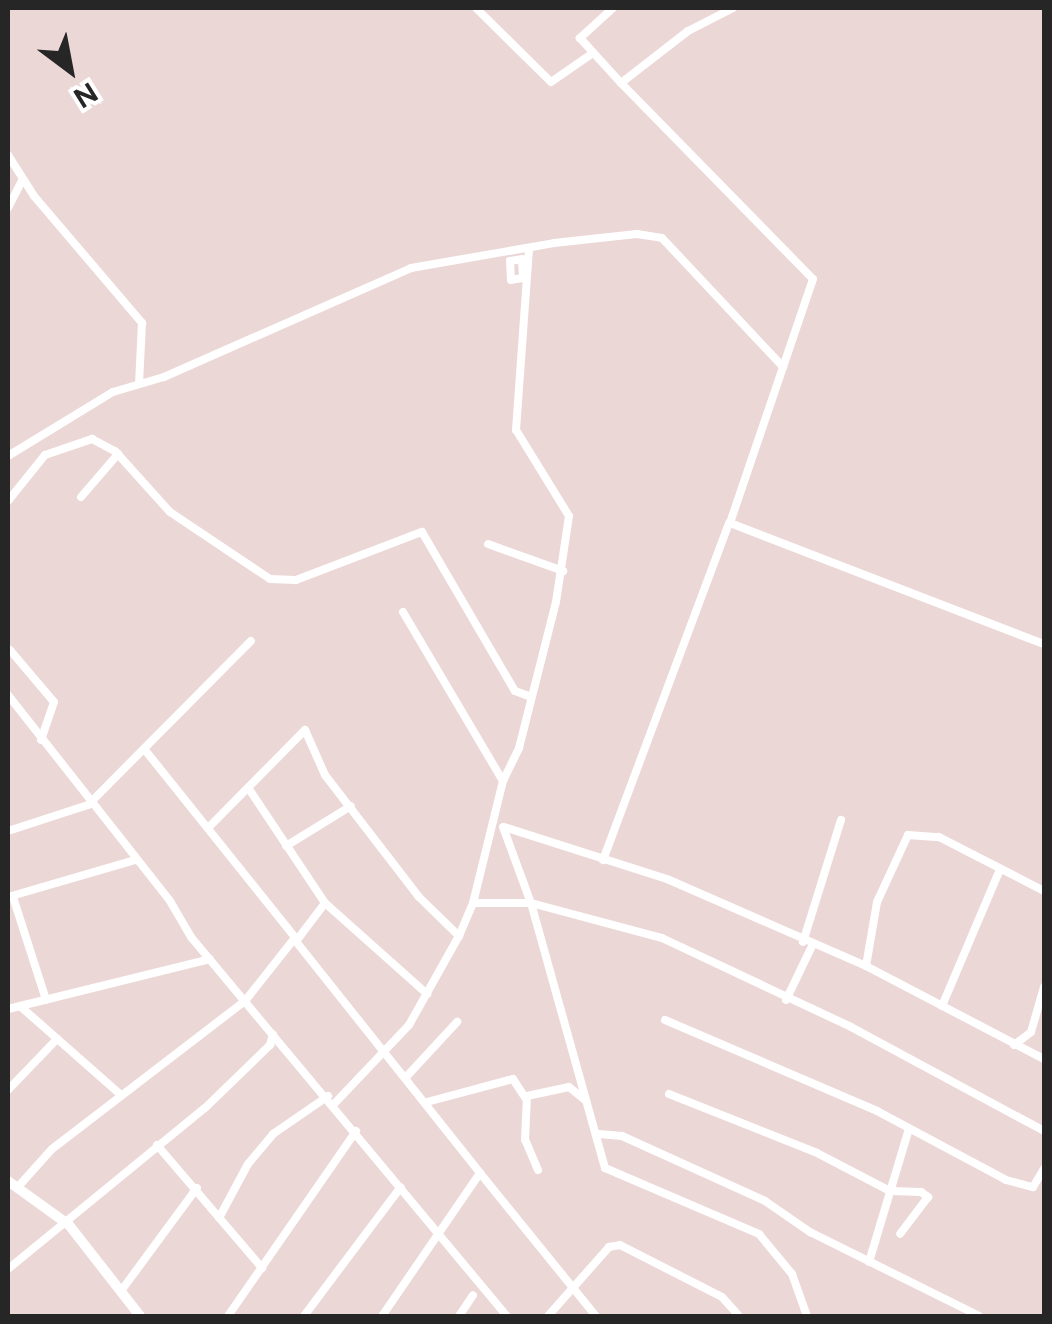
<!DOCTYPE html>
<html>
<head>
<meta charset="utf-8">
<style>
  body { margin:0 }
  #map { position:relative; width:1052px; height:1324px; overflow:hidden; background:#ebd7d6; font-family:Figtree,sans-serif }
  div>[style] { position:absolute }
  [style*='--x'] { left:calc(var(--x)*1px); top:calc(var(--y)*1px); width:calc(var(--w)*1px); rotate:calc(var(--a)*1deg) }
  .street>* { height:8px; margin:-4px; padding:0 4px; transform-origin:4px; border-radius:4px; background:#fff }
  .secondary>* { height:10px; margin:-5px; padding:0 5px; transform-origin:5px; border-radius:5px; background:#fff }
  span { translate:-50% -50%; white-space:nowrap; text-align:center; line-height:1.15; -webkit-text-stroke:8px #fff; paint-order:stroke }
  .frame { position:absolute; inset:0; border:10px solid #262626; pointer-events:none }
  .north { position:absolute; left:20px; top:20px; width:100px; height:100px; -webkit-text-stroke:8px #fff; paint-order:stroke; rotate:148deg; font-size:28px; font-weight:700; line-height:40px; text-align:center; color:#262626 }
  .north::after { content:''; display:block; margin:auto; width:35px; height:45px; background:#262626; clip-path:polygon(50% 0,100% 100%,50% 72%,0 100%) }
</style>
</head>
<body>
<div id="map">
  <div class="street">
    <div style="--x:476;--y:8;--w:105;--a:44.6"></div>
    <div style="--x:551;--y:82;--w:47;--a:-34.7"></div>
    <div style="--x:613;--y:8;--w:45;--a:137.7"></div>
    <div style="--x:580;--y:38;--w:61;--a:47.7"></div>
    <div style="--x:733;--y:8;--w:51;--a:152.9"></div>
    <div style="--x:688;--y:31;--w:85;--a:142.2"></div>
    <div style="--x:621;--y:83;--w:274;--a:45.6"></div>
    <div style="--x:813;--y:279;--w:258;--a:108.8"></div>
    <div style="--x:730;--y:523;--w:337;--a:21.1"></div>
    <div style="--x:8;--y:155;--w:49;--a:57.6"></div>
    <div style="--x:34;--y:196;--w:167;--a:49.6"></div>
    <div style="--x:142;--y:323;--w:61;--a:92.8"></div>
    <div style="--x:8;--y:208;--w:30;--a:-63"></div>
    <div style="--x:522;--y:259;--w:19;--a:87"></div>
    <div style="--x:523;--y:278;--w:12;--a:171"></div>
    <div style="--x:511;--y:280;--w:19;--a:-93"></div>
    <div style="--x:510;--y:261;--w:12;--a:-9"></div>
    <div style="--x:8;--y:456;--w:123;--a:-31.4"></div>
    <div style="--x:113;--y:392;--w:53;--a:-16.4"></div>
    <div style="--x:164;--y:377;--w:270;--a:-23.8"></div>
    <div style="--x:411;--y:268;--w:145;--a:-9.9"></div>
    <div style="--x:554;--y:243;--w:83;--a:-6.2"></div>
    <div style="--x:637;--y:234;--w:25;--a:9"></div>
    <div style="--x:662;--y:238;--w:177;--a:46.8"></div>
    <div style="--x:81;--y:497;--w:57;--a:-49.3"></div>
    <div style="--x:8;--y:501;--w:59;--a:-51.2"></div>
    <div style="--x:45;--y:455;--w:50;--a:-18.8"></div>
    <div style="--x:92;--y:439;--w:26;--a:28"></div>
    <div style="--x:115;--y:451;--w:82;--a:48"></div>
    <div style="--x:170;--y:512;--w:120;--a:33.8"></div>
    <div style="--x:270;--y:579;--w:26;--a:2"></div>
    <div style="--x:296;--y:580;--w:135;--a:-20.9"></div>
    <div style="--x:422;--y:532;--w:184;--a:59.7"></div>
    <div style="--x:515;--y:691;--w:15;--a:20"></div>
    <div style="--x:488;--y:544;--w:80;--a:19.8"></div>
    <div style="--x:403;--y:612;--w:196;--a:59.4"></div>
    <div style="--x:10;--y:650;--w:68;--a:49.8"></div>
    <div style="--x:54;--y:702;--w:40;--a:108.9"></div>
    <div style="--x:8;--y:695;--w:262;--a:51.8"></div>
    <div style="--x:170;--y:901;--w:42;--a:59.7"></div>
    <div style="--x:191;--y:937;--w:493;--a:50.2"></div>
    <div style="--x:145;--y:750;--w:243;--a:51.3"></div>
    <div style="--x:297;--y:940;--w:46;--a:-52.9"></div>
    <div style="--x:249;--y:789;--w:137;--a:56.3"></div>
    <div style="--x:325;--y:903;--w:137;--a:41.7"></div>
    <div style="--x:503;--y:827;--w:81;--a:69.8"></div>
    <div style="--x:531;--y:903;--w:275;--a:74.4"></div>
    <div style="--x:605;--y:1168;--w:168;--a:23.2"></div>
    <div style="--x:759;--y:1234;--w:52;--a:50.5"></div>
    <div style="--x:792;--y:1274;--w:45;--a:70.3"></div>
    <div style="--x:504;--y:827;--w:171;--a:17.7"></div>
    <div style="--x:667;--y:879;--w:217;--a:23.6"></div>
    <div style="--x:866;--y:966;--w:201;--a:27.6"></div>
    <div style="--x:208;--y:828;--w:138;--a:-45.3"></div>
    <div style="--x:305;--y:730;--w:49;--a:66"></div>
    <div style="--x:325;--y:775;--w:154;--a:52.4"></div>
    <div style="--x:419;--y:897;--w:56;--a:44.3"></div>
    <div style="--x:8;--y:831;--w:84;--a:-18"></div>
    <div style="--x:88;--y:805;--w:231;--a:-45.2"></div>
    <div style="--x:286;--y:846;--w:76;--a:-31.6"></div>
    <div style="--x:603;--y:860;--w:360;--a:-69.5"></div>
    <div style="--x:8;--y:897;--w:132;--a:-16.2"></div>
    <div style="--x:13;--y:897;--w:108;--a:72.2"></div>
    <div style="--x:473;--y:903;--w:58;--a:0"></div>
    <div style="--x:531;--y:903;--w:136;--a:15"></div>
    <div style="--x:662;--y:938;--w:209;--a:25.2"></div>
    <div style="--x:851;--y:1027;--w:219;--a:28.3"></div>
    <div style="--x:803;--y:942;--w:128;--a:-72.7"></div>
    <div style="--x:866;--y:966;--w:65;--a:-80.2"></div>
    <div style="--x:877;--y:902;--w:74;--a:-65.2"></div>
    <div style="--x:908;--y:835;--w:31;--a:4"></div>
    <div style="--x:939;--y:837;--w:118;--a:27.2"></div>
    <div style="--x:786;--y:1000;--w:60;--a:-64.3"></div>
    <div style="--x:20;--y:1006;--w:135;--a:41.4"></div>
    <div style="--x:942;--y:1006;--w:146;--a:-67"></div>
    <div style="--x:8;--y:1009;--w:208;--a:-13.9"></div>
    <div style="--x:665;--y:1020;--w:231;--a:23.2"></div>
    <div style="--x:877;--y:1111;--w:146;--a:28.1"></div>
    <div style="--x:1006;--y:1180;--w:28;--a:15"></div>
    <div style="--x:1033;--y:1187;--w:21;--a:-59"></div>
    <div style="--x:1014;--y:1045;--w:21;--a:-37"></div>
    <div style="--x:1031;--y:1032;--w:47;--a:-73.9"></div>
    <div style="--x:407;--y:1076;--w:74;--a:-47.2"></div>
    <div style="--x:8;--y:1090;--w:71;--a:-46.1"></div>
    <div style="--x:669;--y:1094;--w:159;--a:21.7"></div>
    <div style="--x:817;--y:1153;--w:82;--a:27.5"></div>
    <div style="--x:890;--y:1191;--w:31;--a:2"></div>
    <div style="--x:921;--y:1192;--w:9;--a:36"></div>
    <div style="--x:928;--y:1197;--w:46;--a:127.1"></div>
    <div style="--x:427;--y:1102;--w:89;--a:-15"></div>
    <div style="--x:513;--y:1079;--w:24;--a:57"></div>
    <div style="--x:334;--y:1104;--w:109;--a:-46.5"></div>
    <div style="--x:409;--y:1025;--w:102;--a:-60.7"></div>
    <div style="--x:459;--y:936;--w:36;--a:-67"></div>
    <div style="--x:473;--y:903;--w:126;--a:-76.2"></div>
    <div style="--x:503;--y:781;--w:37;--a:-64"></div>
    <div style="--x:519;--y:748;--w:151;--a:-75.8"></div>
    <div style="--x:556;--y:602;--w:87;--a:-81.4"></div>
    <div style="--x:569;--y:516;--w:101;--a:-121.6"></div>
    <div style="--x:516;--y:430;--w:182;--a:-85.9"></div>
    <div style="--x:599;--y:1134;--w:23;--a:5"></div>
    <div style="--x:622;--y:1136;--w:157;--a:24.4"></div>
    <div style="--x:765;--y:1201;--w:55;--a:34.6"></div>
    <div style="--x:810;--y:1232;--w:189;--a:26.4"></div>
    <div style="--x:157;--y:1145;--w:162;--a:49.5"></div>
    <div style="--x:538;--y:1170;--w:33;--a:-113"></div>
    <div style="--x:525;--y:1140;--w:44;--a:-87.4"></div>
    <div style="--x:527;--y:1096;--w:43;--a:-12.1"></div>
    <div style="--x:569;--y:1087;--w:22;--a:39"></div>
    <div style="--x:480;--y:1173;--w:184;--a:51"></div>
    <div style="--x:17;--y:1188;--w:52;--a:-48.1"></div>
    <div style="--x:52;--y:1149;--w:243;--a:-37.5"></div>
    <div style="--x:245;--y:1001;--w:79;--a:-51.7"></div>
    <div style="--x:294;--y:939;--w:299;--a:51.5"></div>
    <div style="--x:480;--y:1173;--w:173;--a:124.4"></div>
    <div style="--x:219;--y:1218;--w:61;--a:-61.8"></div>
    <div style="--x:248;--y:1164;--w:39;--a:-50"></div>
    <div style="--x:273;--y:1134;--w:67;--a:-34.6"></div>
    <div style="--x:869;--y:1262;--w:136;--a:-73.3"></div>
    <div style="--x:8;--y:1269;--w:254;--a:-39.3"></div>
    <div style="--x:205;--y:1108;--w:91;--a:-44.1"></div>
    <div style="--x:270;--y:1045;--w:11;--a:-75"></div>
    <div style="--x:121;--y:1291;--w:128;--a:-53.6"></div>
    <div style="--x:228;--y:1316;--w:225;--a:-55.3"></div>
    <div style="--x:304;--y:1316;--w:161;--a:-53.1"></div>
    <div style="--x:459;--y:1316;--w:25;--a:-56"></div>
    <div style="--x:548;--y:1316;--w:92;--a:-48.5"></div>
    <div style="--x:609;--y:1247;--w:11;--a:-10"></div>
    <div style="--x:620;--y:1245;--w:114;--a:27"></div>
    <div style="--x:722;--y:1297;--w:25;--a:48"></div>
  </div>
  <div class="secondary">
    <div style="--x:8;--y:1181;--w:75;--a:35.8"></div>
    <div style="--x:69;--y:1225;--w:115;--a:52"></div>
  </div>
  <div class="frame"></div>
  <div class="north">N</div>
</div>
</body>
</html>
